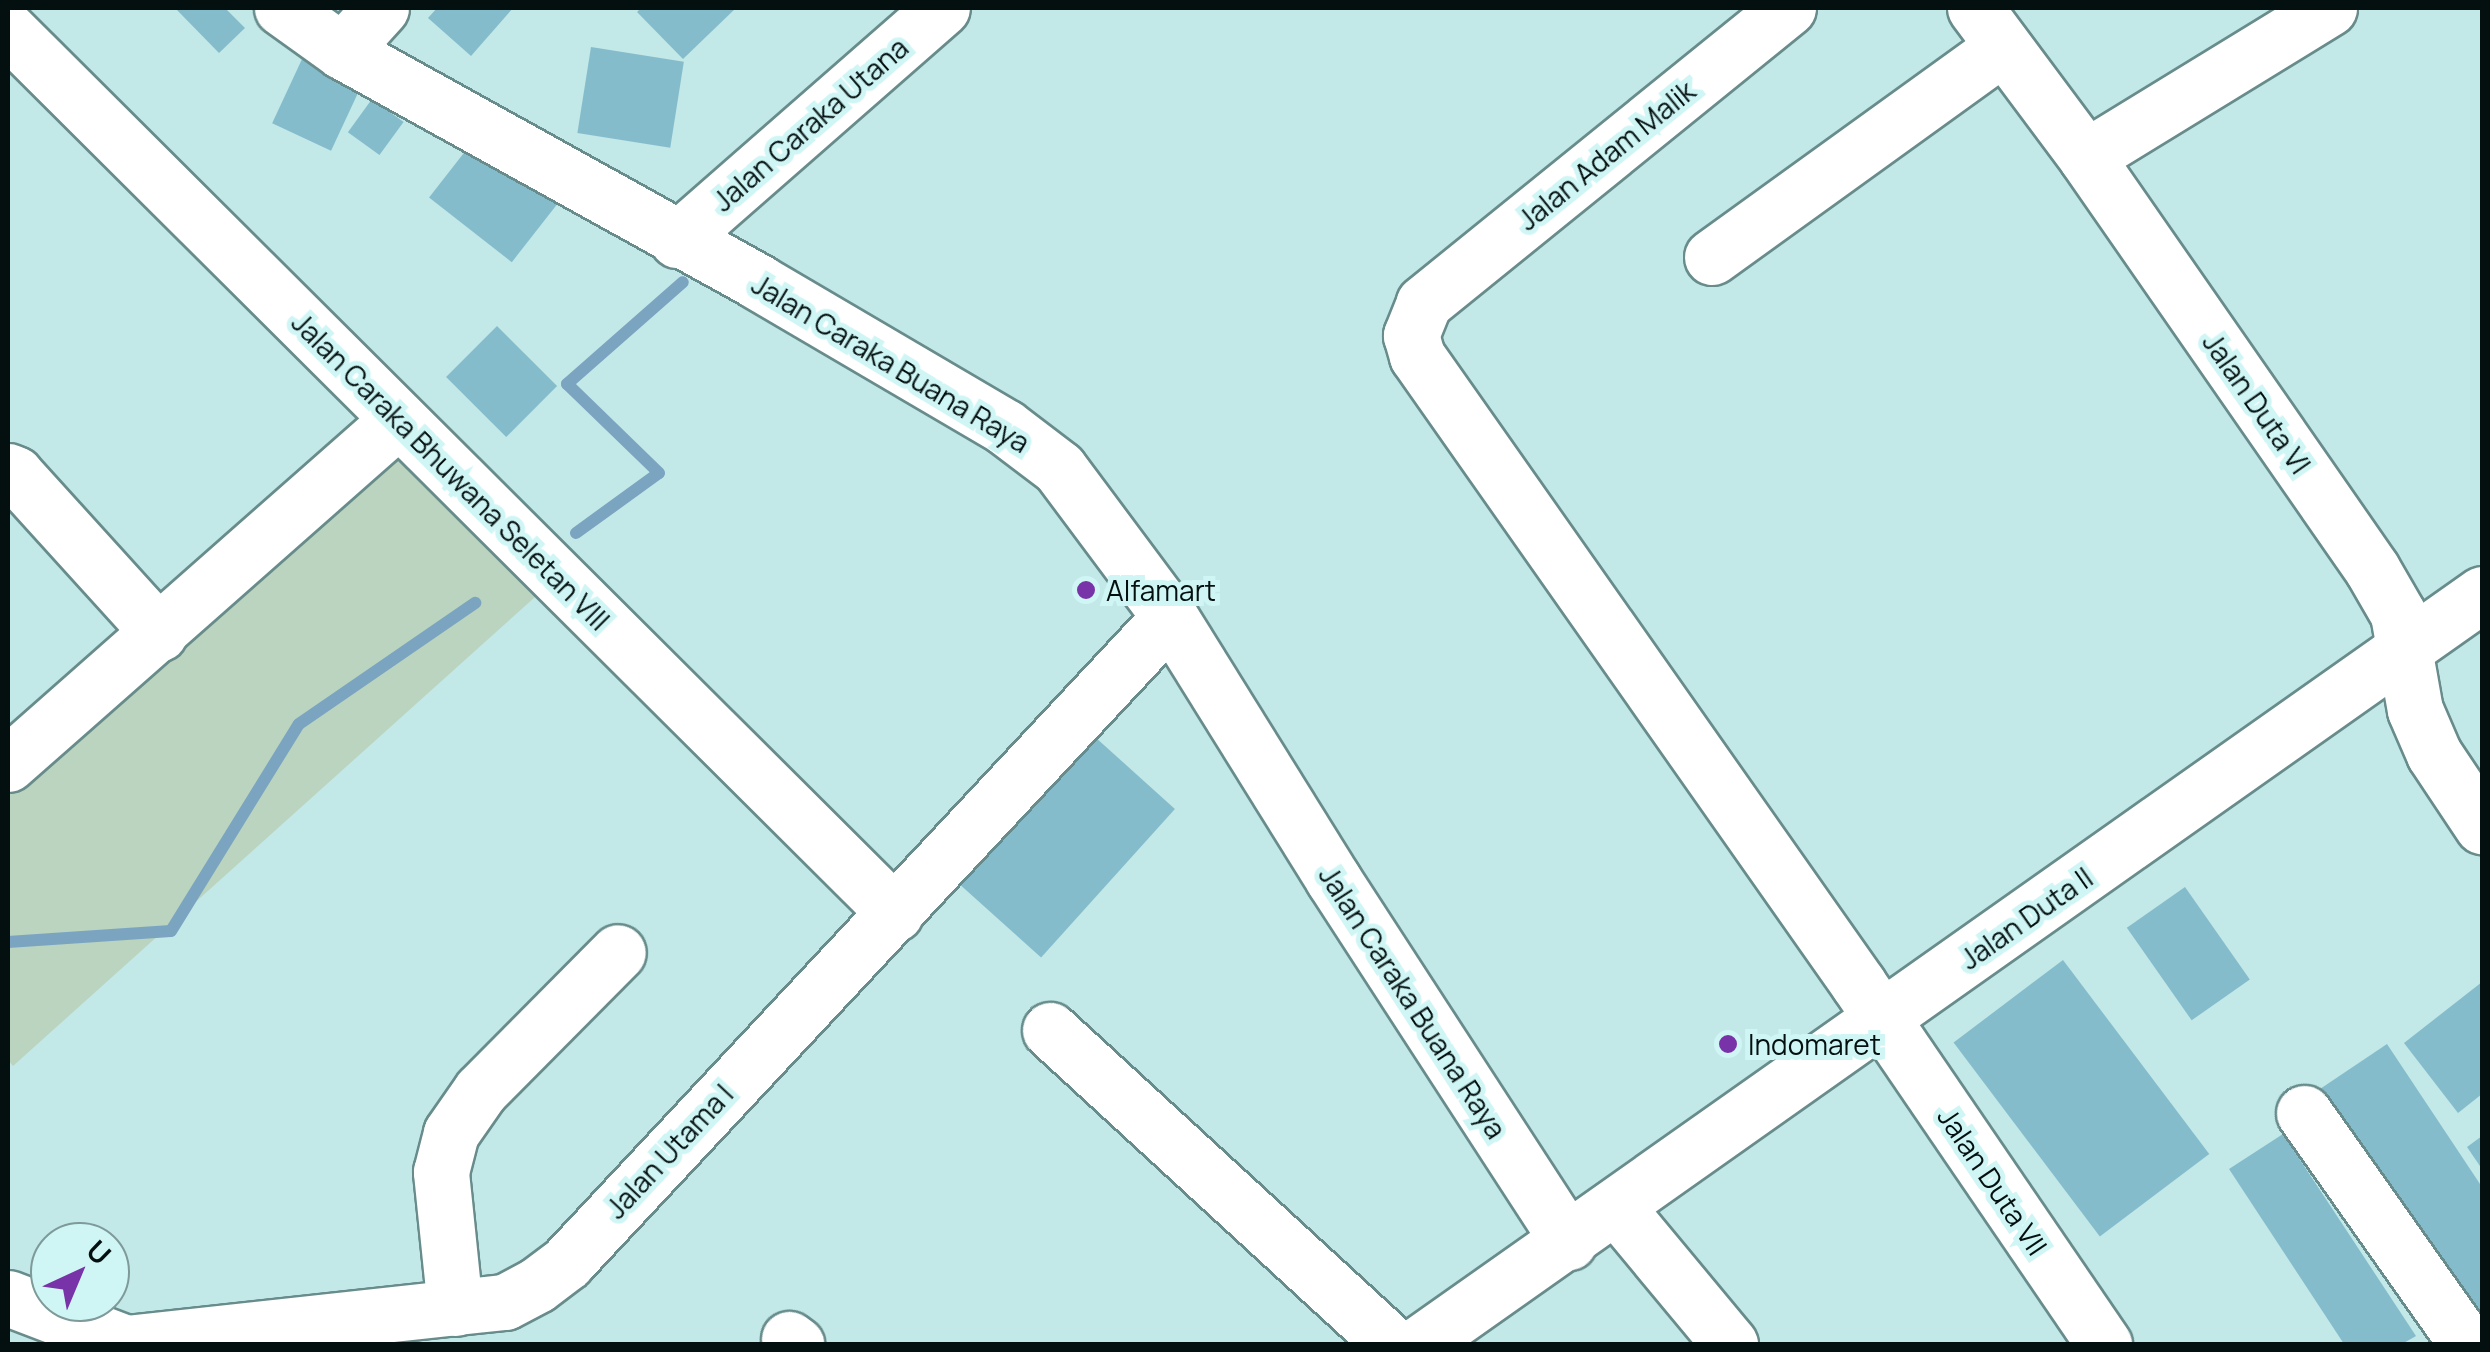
<!DOCTYPE html>
<html>
<head>
<meta charset="utf-8">
<style>
  body { margin:0 }
  #map { position:relative; width:2490px; height:1352px; overflow:hidden; background:#c2e8e8; font-family:Manrope,sans-serif }
  div>[style] { position:absolute }
  [style*='--x'] { left:calc(var(--x)*1px); top:calc(var(--y)*1px); width:calc(var(--w)*1px); rotate:calc(var(--a)*1deg) }
  .green>* { inset:0; background:#bad4bf }
  .stream>* { height:12px; margin:-6px; padding:0 6px; transform-origin:6px; border-radius:6px; background:#7ba4c1 }
  .building>* { inset:0; background:#85bccc; transform-origin:0 0 }
  .roads { filter:drop-shadow(2px 0 #688c8b) drop-shadow(-2px 0 #688c8b) drop-shadow(0 2px #688c8b) drop-shadow(0 -2px #688c8b) }
  .minor>* { height:55px; margin:-27.5px; padding:0 27.5px; transform-origin:27.5px; border-radius:27.5px; background:#fff }
  .dots>* { width:28px; height:28px; translate:-50% -50%; box-sizing:border-box; border:5px solid #cff6f5; border-radius:50% }
  span { translate:-50% -50%; white-space:nowrap; text-align:center; line-height:1.15; -webkit-text-stroke:10px #cff6f5; paint-order:stroke }
  .street-label { font-size:28px; color:#041010 }
  .poi-label { font-size:28px; color:#041010 }
  .left { translate:0 -50%; text-align:left }
  .frame { position:absolute; inset:0; border:10px solid #041010; pointer-events:none }
  .north { position:absolute; left:30px; top:1222px; width:100px; height:100px; box-sizing:border-box; background:#cff6f5; border:2px solid #7e9a99; border-radius:50%; rotate:44deg; font-size:28px; font-weight:700; line-height:40px; text-align:center; color:#041010 }
  .north::after { content:''; display:block; margin:auto; width:35px; height:45px; background:#7733a7; clip-path:polygon(50% 0,100% 100%,50% 72%,0 100%) }
</style>
</head>
<body>
<div id="map">
  <div class="green">
    <div style="clip-path:polygon(386px 431px,544px 589px,13px 1066px,8px 1060px,8px 766px)"></div>
  </div>
  <div class="stream">
    <div style="--x:576;--y:533;--w:102;--a:-35.9"></div>
    <div style="--x:659;--y:473;--w:128;--a:-135.9"></div>
    <div style="--x:567;--y:384;--w:154;--a:-41.3"></div>
    <div style="--x:8;--y:942;--w:163;--a:-3.9"></div>
    <div style="--x:171;--y:931;--w:243;--a:-58.3"></div>
    <div style="--x:299;--y:724;--w:214;--a:-34.5"></div>
  </div>
  <div class="building">
    <div style="clip-path:polygon(175px 8px,225px 8px,245px 28px,219px 53px)"></div>
    <div style="clip-path:polygon(437px 8px,513px 8px,471px 56px,428px 18px)"></div>
    <div style="clip-path:polygon(641px 8px,736px 8px,683px 59px,637px 12px)"></div>
    <div style="left:591px;top:47px;width:94px;height:87px;rotate:9deg"></div>
    <div style="left:303px;top:57px;width:65px;height:73px;rotate:25deg"></div>
    <div style="left:372px;top:99px;width:39px;height:41px;rotate:36deg"></div>
    <div style="left:474px;top:140px;width:105px;height:73px;rotate:38deg"></div>
    <div style="left:497px;top:326px;width:85px;height:72px;rotate:45deg"></div>
    <div style="left:1085px;top:728px;width:121px;height:200px;rotate:42deg"></div>
    <div style="left:2185px;top:887px;width:113px;height:71px;rotate:55deg"></div>
    <div style="left:2063px;top:960px;width:243px;height:137px;rotate:53deg"></div>
    <div style="clip-path:polygon(2482px 982px,2482px 1094px,2458px 1113px,2404px 1043px)"></div>
    <div style="clip-path:polygon(2387px 1044px,2482px 1187px,2482px 1321px,2317px 1091px)"></div>
    <div style="clip-path:polygon(2283px 1134px,2416px 1336px,2402px 1344px,2344px 1344px,2229px 1169px)"></div>
    <div style="clip-path:polygon(2482px 1136px,2482px 1169px,2467px 1147px)"></div>
  </div>
  <div class="roads">
    <div class="minor">
      <div style="--x:282;--y:8;--w:74;--a:35.6"></div>
      <div style="--x:342;--y:51;--w:476;--a:29"></div>
      <div style="--x:758;--y:282;--w:286;--a:30.4"></div>
      <div style="--x:1005;--y:427;--w:68;--a:37.2"></div>
      <div style="--x:1059;--y:468;--w:186;--a:53.3"></div>
      <div style="--x:1170;--y:617;--w:309;--a:58.1"></div>
      <div style="--x:1333;--y:879;--w:433;--a:57"></div>
      <div style="--x:1788;--y:8;--w:469;--a:141"></div>
      <div style="--x:1424;--y:303;--w:35;--a:112"></div>
      <div style="--x:1411;--y:335;--w:22;--a:74"></div>
      <div style="--x:1417;--y:356;--w:769;--a:54.9"></div>
      <div style="--x:1859;--y:985;--w:435;--a:55.7"></div>
      <div style="--x:1975;--y:8;--w:186;--a:53.3"></div>
      <div style="--x:2086;--y:157;--w:502;--a:55.23"></div>
      <div style="--x:2372;--y:569;--w:52;--a:60"></div>
      <div style="--x:2398;--y:614;--w:97;--a:80"></div>
      <div style="--x:2415;--y:710;--w:48;--a:66.6"></div>
      <div style="--x:2434;--y:754;--w:87;--a:56.3"></div>
      <div style="--x:8;--y:30;--w:1252;--a:44.87"></div>
      <div style="--x:342;--y:51;--w:58;--a:-47.8"></div>
      <div style="--x:2086;--y:157;--w:285;--a:-31.5"></div>
      <div style="--x:677;--y:240;--w:352;--a:-41.2"></div>
      <div style="--x:1712;--y:257;--w:357;--a:-35.8"></div>
      <div style="--x:8;--y:471;--w:8;--a:23"></div>
      <div style="--x:15;--y:474;--w:215;--a:47.8"></div>
      <div style="--x:8;--y:764;--w:521;--a:-41.42"></div>
      <div style="--x:1050;--y:1030;--w:464;--a:42.6"></div>
      <div style="--x:2304;--y:1113;--w:283;--a:54.8"></div>
      <div style="--x:1617;--y:1208;--w:177;--a:50.3"></div>
      <div style="--x:8;--y:1298;--w:126;--a:20.9"></div>
      <div style="--x:126;--y:1343;--w:381;--a:-6.2"></div>
      <div style="--x:505;--y:1302;--w:36;--a:-28"></div>
      <div style="--x:537;--y:1285;--w:38;--a:-37"></div>
      <div style="--x:567;--y:1262;--w:883;--a:-46.93"></div>
      <div style="--x:455;--y:1308;--w:137;--a:-95.9"></div>
      <div style="--x:441;--y:1172;--w:40;--a:-75.6"></div>
      <div style="--x:451;--y:1133;--w:52;--a:-55.1"></div>
      <div style="--x:481;--y:1090;--w:194;--a:-45.2"></div>
      <div style="--x:789;--y:1339;--w:9;--a:36"></div>
      <div style="--x:1419;--y:1344;--w:1301;--a:-35.2"></div>
    </div>
  </div>
  <div class="dots">
    <div style="left:1086px;top:590px;background:#7733a7"></div>
    <div style="left:1728px;top:1044px;background:#7733a7"></div>
  </div>
  <div class="street-label">
    <span style="left:810px;top:124px;rotate:-41deg">Jalan Caraka Utana</span>
    <span style="left:1606px;top:155px;rotate:-39deg">Jalan Adam Malik</span>
    <span style="left:891px;top:363px;rotate:31deg">Jalan Caraka Buana Raya</span>
    <span style="left:2257px;top:403px;rotate:55deg">Jalan Duta VI</span>
    <span style="left:451px;top:471px;rotate:45deg">Jalan Caraka Bhuwana Seletan VIII</span>
    <span style="left:2026px;top:918px;rotate:-35deg">Jalan Duta II</span>
    <span style="left:1413px;top:1002px;rotate:57deg">Jalan Caraka Buana Raya</span>
    <span style="left:669px;top:1151px;rotate:-47deg">Jalan Utama I</span>
    <span style="left:1993px;top:1181px;rotate:56deg">Jalan Duta VII</span>
  </div>
  <div class="poi-label">
    <span class="left" style="left:1106px;top:590px">Alfamart</span>
    <span class="left" style="left:1748px;top:1044px">Indomaret</span>
  </div>
  <div class="frame"></div>
  <div class="north">U</div>
</div>
</body>
</html>
